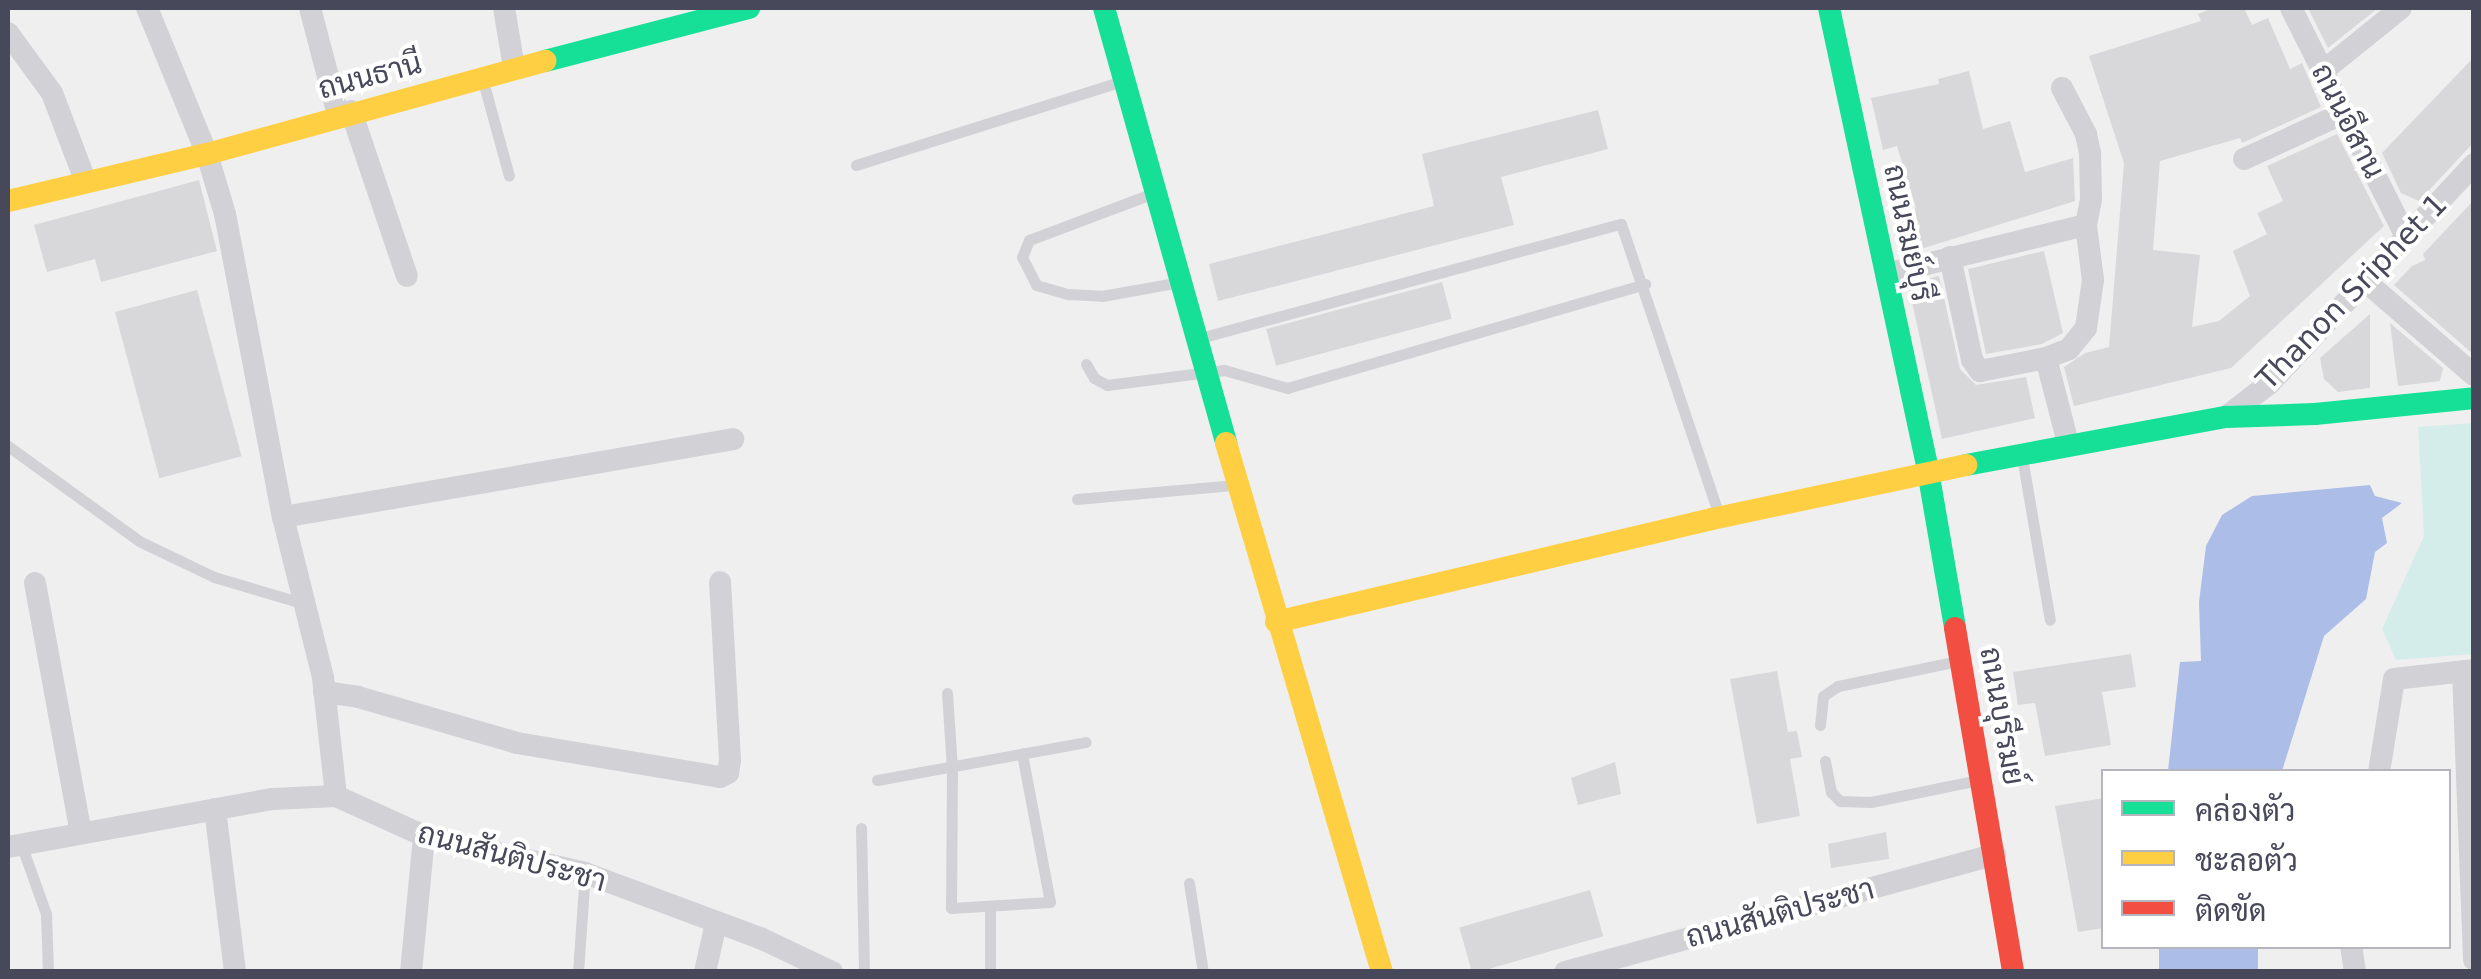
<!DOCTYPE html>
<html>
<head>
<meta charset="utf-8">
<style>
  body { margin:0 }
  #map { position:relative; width:2481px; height:979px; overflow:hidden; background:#efefef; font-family:"DejaVu Sans",Sarabun,sans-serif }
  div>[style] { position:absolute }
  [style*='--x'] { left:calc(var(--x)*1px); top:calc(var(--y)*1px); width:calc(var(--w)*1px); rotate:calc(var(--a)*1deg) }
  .green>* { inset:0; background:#d5edea }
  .water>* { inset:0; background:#acbee7; transform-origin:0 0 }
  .building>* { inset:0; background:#d8d8db; transform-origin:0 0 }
  .lane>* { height:11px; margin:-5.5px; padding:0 5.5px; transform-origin:5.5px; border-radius:5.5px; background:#d2d2d6 }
  .street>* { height:22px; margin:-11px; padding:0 11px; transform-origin:11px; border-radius:11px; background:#d2d2d6 }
  .fast>* { height:22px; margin:-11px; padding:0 11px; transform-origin:11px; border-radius:11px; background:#16e098 }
  .slow>* { height:22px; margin:-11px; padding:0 11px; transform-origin:11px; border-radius:11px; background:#ffcf43 }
  .jam>* { height:22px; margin:-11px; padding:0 11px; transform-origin:11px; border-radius:11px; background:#f24e42 }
  span { translate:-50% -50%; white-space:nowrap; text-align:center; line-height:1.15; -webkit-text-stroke:8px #fff; paint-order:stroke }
  .street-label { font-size:30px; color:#474859 }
  .frame { position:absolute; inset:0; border:10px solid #474859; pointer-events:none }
  .legend { position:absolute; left:2101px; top:769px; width:350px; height:180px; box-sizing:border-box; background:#fff; border:2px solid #b5b6bd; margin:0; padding:12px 18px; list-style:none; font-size:30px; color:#474859 }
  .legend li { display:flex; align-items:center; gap:20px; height:50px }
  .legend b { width:50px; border:2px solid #b5b6bd }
</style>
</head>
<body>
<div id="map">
  <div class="green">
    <div style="clip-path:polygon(2473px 423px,2473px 654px,2396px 660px,2382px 629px,2424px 536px,2418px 427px)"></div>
  </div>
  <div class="water">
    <div style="clip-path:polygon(2370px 485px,2375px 496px,2402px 503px,2382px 518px,2387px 543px,2375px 552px,2366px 599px,2324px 636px,2282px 771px,2168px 771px,2180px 662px,2201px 661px,2199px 602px,2206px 546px,2222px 515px,2252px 496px)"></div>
    <div style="left:2159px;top:947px;width:99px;height:24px"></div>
  </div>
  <div class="building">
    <div style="clip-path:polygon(2213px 8px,2244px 8px,2252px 25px,2268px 18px,2290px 69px,2302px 63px,2321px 107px,2242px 143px,2240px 138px,2160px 161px,2153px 250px,2200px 255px,2192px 327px,2219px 321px,2250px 296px,2233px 251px,2267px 234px,2257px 213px,2283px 201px,2267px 166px,2337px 134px,2384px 226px,2231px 368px,2074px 406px,2064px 367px,2085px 353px,2109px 347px,2124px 163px,2089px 56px,2201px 21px,2198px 14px)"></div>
    <div style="clip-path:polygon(2308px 8px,2378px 8px,2328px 48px)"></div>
    <div style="clip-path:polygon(2474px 57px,2474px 142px,2419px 201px,2401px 193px,2382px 153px)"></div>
    <div style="clip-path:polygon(1969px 71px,1983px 129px,2010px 121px,2025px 172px,2073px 158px,2075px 201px,1908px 253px,1897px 214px,1916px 208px,1897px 146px,1883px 150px,1871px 98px,1939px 84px,1938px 79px)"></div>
    <div style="clip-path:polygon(1598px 110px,1608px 149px,1501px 177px,1514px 225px,1218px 301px,1209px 264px,1434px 206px,1422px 154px)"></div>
    <div style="clip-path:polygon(199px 180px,217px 251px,101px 282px,95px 259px,47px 272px,34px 225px)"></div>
    <div style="clip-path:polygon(2474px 200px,2474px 355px,2394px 285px,2412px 266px,2425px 260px,2423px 254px)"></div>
    <div style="clip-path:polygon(2044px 251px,2063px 333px,2042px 344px,1986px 354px,1968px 269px)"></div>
    <div style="clip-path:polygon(1939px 276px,1960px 369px,1976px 385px,2026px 377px,2035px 418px,1942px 439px,1908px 284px)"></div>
    <div style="left:1442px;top:282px;width:38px;height:182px;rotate:75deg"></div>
    <div style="left:197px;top:290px;width:172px;height:85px;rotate:75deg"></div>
    <div style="clip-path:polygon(2370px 314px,2370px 388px,2338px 392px,2324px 379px,2320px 358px)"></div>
    <div style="clip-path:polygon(2390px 323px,2443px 368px,2440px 381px,2398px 386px)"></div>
    <div style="clip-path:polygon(2131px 654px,2136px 687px,2102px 692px,2111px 745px,2045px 756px,2035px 703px,2018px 705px,2013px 672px)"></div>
    <div style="clip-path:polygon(1777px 671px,1788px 732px,1797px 731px,1802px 757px,1790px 759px,1800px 816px,1757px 824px,1730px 679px)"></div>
    <div style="clip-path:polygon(1615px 762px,1621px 794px,1578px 805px,1571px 778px)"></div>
    <div style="clip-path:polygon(2104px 798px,2104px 928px,2078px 932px,2055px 806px)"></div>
    <div style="clip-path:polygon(1886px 832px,1889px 859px,1831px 868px,1828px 844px)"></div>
    <div style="left:1590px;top:890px;width:48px;height:136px;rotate:74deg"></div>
  </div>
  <div class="lane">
    <div style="--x:483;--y:81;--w:98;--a:74.7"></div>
    <div style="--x:856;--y:165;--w:276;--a:-17.5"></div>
    <div style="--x:1151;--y:194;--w:130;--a:159.3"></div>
    <div style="--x:1029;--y:240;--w:18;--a:112"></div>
    <div style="--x:1022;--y:257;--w:31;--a:63"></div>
    <div style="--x:1036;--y:285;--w:32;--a:16"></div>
    <div style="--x:1067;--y:294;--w:35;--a:3"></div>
    <div style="--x:1102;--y:296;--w:73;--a:-10.2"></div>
    <div style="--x:1200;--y:338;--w:436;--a:-15.2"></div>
    <div style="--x:1621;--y:224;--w:305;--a:71.4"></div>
    <div style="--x:1086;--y:364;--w:16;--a:60"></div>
    <div style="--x:1094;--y:378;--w:15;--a:28"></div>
    <div style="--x:1107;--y:385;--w:118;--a:-7.3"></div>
    <div style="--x:1224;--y:370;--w:66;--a:15.9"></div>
    <div style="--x:1287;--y:388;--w:373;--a:-16.2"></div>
    <div style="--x:8;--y:446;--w:162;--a:35.9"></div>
    <div style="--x:139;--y:541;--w:83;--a:25.6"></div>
    <div style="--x:214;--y:577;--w:95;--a:16.5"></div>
    <div style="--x:2022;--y:457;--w:165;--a:80.3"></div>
    <div style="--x:1077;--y:499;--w:159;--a:-5.1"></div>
    <div style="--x:947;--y:693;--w:75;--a:86.2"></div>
    <div style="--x:952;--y:768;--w:140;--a:90.4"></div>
    <div style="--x:951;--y:908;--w:99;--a:-3.5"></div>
    <div style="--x:1050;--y:902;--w:151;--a:-100.7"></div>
    <div style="--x:1820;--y:725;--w:29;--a:-84"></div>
    <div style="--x:1823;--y:696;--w:18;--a:-34"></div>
    <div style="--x:1838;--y:686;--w:123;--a:-11.8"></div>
    <div style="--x:1825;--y:761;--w:32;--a:79"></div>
    <div style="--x:1831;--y:792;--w:13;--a:45"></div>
    <div style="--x:1840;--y:801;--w:31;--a:2"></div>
    <div style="--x:1871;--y:802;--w:109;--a:-11.6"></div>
    <div style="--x:877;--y:780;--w:212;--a:-10.3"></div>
    <div style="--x:861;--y:828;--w:144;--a:88.8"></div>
    <div style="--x:21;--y:844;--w:74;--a:70.3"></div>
    <div style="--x:46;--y:914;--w:58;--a:88"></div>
    <div style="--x:1189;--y:883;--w:90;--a:81.1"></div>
    <div style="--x:990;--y:906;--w:66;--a:90"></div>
    <div style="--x:578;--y:972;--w:99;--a:-86"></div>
  </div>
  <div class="street">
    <div style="--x:147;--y:8;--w:158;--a:67.7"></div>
    <div style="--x:207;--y:154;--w:63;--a:73.3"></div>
    <div style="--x:225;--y:214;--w:309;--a:79.2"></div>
    <div style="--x:283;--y:517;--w:166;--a:76"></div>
    <div style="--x:323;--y:678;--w:119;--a:83.7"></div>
    <div style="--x:310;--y:8;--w:111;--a:75.3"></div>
    <div style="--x:504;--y:8;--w:61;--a:80.5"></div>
    <div style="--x:2291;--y:8;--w:254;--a:63.3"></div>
    <div style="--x:8;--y:33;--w:74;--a:53.7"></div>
    <div style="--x:52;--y:93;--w:93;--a:69.2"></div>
    <div style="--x:2323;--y:71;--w:100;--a:-38.9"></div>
    <div style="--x:351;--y:111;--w:174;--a:71.3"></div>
    <div style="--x:2244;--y:159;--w:110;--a:-24.7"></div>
    <div style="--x:1950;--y:257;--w:105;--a:77.9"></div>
    <div style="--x:1972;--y:360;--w:14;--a:54"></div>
    <div style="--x:1980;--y:371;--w:67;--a:-11.1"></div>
    <div style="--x:2046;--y:358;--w:25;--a:-21"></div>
    <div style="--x:2069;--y:349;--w:27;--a:-51"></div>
    <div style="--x:2086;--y:328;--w:49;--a:-81.7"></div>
    <div style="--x:2093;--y:280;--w:55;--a:-97.3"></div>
    <div style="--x:1886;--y:274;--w:206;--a:-13.8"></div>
    <div style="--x:2086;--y:225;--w:26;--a:-79"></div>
    <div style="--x:2091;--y:199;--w:46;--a:-91.2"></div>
    <div style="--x:2090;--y:153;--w:19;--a:-102"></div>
    <div style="--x:2086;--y:134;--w:52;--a:-117.6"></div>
    <div style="--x:2365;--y:281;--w:144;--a:40.8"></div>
    <div style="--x:2046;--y:358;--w:88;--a:75.5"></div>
    <div style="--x:2226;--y:417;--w:56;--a:-37.7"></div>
    <div style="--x:2270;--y:383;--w:299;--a:-47"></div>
    <div style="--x:283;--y:517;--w:457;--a:-9.8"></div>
    <div style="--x:35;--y:583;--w:254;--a:79.6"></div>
    <div style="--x:2463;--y:672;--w:288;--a:87.8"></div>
    <div style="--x:324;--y:692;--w:34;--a:8"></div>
    <div style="--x:358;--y:697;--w:166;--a:16.1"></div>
    <div style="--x:517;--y:743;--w:206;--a:9.5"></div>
    <div style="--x:720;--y:777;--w:9;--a:-27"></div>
    <div style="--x:728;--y:773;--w:13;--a:-81"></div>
    <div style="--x:730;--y:760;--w:178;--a:-93.2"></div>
    <div style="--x:2379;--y:772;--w:94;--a:-80.8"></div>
    <div style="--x:2394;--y:679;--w:81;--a:-6.4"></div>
    <div style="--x:215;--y:809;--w:164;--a:83"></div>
    <div style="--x:8;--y:847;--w:269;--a:-10.3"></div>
    <div style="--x:273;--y:799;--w:63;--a:-2.7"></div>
    <div style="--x:336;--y:796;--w:97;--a:24.4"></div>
    <div style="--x:424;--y:836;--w:165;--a:12.9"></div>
    <div style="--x:585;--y:873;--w:187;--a:20.4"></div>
    <div style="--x:760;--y:938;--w:80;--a:25.3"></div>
    <div style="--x:2351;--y:946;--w:26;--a:81"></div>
    <div style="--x:411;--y:972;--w:137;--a:-84.5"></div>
    <div style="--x:705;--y:972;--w:50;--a:-77.3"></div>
    <div style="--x:1565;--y:972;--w:446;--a:-15.3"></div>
  </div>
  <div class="fast">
    <div style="--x:1104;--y:8;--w:452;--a:74.3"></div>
    <div style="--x:1829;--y:8;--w:473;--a:77.9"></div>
    <div style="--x:1928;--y:471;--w:159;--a:80.2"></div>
    <div style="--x:545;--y:61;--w:211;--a:-14.6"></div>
    <div style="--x:1966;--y:465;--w:264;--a:-10.5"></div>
    <div style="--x:2226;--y:417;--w:89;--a:-1.9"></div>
    <div style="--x:2315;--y:414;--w:160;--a:-5.7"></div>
  </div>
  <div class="slow">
    <div style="--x:8;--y:201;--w:204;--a:-13.3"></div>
    <div style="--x:207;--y:154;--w:351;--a:-15.4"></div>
    <div style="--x:1226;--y:443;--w:552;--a:73.57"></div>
    <div style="--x:1276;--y:622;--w:448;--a:-13.3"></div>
    <div style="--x:1712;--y:519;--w:260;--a:-12"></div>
  </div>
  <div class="jam">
    <div style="--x:1955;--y:628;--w:349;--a:80.4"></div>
  </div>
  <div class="street-label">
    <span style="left:370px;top:76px;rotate:-15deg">ถนนธานี</span>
    <span style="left:2348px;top:121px;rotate:63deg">ถนนอีสาน</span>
    <span style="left:1908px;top:233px;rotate:78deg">ถนนรมย์บุรี</span>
    <span style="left:2352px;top:292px;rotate:-46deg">Thanon Sriphet 1</span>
    <span style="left:2002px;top:716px;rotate:80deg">ถนนบุรีรมย์</span>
    <span style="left:512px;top:857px;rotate:15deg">ถนนสันติประชา</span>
    <span style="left:1780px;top:913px;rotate:-15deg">ถนนสันติประชา</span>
  </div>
  <div class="frame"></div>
  <ul class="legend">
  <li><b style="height:12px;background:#16e098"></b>คล่องตัว</li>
  <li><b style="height:12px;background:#ffcf43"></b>ชะลอตัว</li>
  <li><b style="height:12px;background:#f24e42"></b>ติดขัด</li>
  </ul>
</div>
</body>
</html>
